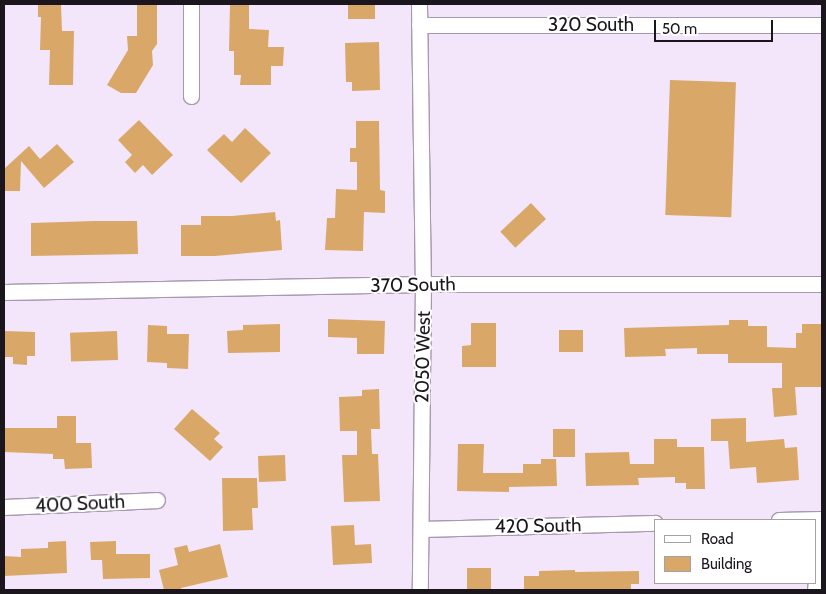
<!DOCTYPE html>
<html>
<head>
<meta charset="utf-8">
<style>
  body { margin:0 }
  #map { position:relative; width:826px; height:594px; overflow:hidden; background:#f3e5fa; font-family:Cabin,sans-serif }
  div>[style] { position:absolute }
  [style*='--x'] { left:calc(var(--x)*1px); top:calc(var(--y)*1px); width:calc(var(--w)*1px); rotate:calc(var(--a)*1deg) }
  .building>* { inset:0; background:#d9a869; transform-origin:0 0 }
  .roads { filter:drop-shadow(1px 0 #a799ad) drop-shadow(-1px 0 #a799ad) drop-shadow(0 1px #a799ad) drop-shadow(0 -1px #a799ad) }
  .street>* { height:15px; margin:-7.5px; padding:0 7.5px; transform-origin:7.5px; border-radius:7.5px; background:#fff }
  span { translate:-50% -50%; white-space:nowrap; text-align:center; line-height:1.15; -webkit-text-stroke:4px #fff; paint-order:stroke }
  .street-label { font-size:19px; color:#1b161d }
  .frame { position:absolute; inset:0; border:5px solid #1b161d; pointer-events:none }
  .legend { position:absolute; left:654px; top:519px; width:162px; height:65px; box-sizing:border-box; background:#fff; border:1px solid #a4a2a5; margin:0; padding:6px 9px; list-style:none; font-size:15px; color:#1b161d }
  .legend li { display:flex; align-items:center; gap:10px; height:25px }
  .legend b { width:25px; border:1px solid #a4a2a5 }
  .scale { position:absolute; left:654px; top:20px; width:119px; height:22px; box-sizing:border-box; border:2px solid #1b161d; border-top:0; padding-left:6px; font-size:15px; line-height:18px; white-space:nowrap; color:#1b161d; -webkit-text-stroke:4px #fff; paint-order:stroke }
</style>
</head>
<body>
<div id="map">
  <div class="building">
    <div style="clip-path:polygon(38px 4px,61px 4px,62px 31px,74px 31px,73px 85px,49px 85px,50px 50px,40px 50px,41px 17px,38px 17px)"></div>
    <div style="clip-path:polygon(137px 4px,157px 4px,157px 44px,152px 51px,153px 65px,136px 93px,121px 93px,107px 85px,128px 50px,127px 36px,137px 36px)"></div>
    <div style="clip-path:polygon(230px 4px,249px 4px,249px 29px,269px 30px,268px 47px,284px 47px,283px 66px,271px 66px,271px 85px,240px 85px,241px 75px,234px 75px,234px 51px,229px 51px)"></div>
    <div style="left:348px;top:4px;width:27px;height:15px"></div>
    <div style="clip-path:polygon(379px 42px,380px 90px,352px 91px,352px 82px,346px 82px,345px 43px)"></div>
    <div style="left:670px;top:80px;width:66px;height:135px;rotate:2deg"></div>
    <div style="clip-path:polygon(139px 120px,173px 155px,152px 175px,143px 165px,135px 173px,125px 162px,132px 155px,118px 140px)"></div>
    <div style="clip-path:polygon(356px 121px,379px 121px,380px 190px,385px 191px,385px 213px,364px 212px,363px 251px,325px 250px,327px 218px,335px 218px,336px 189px,357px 190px,357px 162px,350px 162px,350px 148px,356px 148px)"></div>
    <div style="clip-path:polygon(245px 128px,271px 153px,241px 183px,207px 150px,224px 134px,232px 142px)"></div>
    <div style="clip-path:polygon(57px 144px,74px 162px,44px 188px,21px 161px,20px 191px,4px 191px,4px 169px,29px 146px,40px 159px)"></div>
    <div style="left:531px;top:203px;width:22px;height:42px;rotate:47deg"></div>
    <div style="clip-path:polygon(275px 212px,276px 221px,280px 220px,282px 250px,215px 256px,181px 256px,181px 225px,201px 225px,201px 216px,232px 216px)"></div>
    <div style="clip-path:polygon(94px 221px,137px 221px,138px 254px,31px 256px,31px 223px)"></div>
    <div style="clip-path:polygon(328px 319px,385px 321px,384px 354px,357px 354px,357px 338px,328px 337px)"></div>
    <div style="clip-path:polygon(729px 320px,748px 320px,748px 326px,767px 326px,767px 347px,796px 348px,796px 333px,802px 333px,802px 324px,822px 324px,822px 387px,795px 387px,797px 415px,774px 417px,772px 388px,782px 388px,782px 363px,728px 363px,728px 354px,697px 354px,697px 348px,665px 349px,666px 356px,625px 357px,624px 328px,729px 325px)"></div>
    <div style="clip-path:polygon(471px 323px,496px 323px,496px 367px,462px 367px,462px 346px,471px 345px)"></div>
    <div style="clip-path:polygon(280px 324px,280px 352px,228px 353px,227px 331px,243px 330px,243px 325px)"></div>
    <div style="clip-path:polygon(148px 325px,167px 326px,167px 334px,189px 334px,188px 369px,167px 368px,167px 363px,147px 362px)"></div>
    <div style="left:559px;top:330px;width:24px;height:22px"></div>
    <div style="clip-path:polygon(4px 331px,35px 332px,35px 356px,27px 356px,27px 365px,13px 364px,13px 357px,4px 357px)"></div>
    <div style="left:117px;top:331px;width:29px;height:47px;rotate:88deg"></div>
    <div style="clip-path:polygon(379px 389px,380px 429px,371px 429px,372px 454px,378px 454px,380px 501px,344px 502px,342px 455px,357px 455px,357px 431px,340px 431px,339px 397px,362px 396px,362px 390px)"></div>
    <div style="clip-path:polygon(192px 409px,220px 433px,214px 439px,223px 447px,210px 461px,174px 429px)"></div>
    <div style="clip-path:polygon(57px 416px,76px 416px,76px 443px,91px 443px,92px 468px,65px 469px,64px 459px,53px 459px,53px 454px,4px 452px,4px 428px,57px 428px)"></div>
    <div style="clip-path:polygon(746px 418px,746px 442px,784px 439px,785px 448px,797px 447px,799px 480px,757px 483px,756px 467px,730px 469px,728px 441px,711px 441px,711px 419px)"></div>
    <div style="left:553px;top:429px;width:22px;height:28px"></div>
    <div style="clip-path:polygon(654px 439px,677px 439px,677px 447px,704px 447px,705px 489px,686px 489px,686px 483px,675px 483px,675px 477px,638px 478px,639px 485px,586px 486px,585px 453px,629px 452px,630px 464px,654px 464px)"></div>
    <div style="clip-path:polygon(458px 444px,484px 444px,483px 473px,523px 473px,523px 464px,541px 464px,541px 459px,556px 459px,557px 486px,509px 487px,509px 492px,457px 491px)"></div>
    <div style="left:285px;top:455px;width:26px;height:27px;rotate:88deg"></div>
    <div style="clip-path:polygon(222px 478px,257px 478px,258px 508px,252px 508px,253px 530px,223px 531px)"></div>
    <div style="clip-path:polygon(354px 525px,355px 545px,371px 544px,372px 563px,333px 565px,331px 526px)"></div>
    <div style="clip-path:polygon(66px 541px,67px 573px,4px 576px,4px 556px,21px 557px,21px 549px,48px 548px,48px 542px)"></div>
    <div style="clip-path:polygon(116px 541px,116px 554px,150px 554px,150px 578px,103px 579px,102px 560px,91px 560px,90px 542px)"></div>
    <div style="clip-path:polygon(220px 544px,228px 577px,181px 588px,182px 590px,164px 590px,159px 570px,178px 565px,174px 548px,187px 545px,189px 552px)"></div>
    <div style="left:467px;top:568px;width:24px;height:22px"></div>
    <div style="clip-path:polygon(575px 570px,575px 572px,639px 571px,639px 584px,631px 584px,631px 590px,524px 590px,524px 576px,539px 576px,539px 571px)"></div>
  </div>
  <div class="roads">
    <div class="street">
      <div style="--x:191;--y:4;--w:92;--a:90"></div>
      <div style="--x:419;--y:4;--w:280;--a:89.2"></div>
      <div style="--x:423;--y:284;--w:306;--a:90.6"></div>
      <div style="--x:419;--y:25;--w:403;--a:0"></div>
      <div style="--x:4;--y:292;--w:419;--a:-1.1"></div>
      <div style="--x:423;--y:284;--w:399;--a:0"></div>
      <div style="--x:4;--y:507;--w:153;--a:-2.6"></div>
      <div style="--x:779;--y:520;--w:43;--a:-1.3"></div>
      <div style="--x:421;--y:529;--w:234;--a:-1.5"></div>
      <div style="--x:815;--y:590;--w:64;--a:-83.8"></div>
    </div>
  </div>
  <div class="street-label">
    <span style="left:591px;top:25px">320 South</span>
    <span style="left:413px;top:285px;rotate:-1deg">370 South</span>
    <span style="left:423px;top:357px;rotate:-89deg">2050 West</span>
    <span style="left:80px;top:504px;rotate:-3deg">400 South</span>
    <span style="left:538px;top:526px;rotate:-1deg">420 South</span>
  </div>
  <div class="frame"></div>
  <ul class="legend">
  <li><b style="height:6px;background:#fff"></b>Road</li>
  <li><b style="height:14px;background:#d9a869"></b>Building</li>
  </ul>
  <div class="scale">50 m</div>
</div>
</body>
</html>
